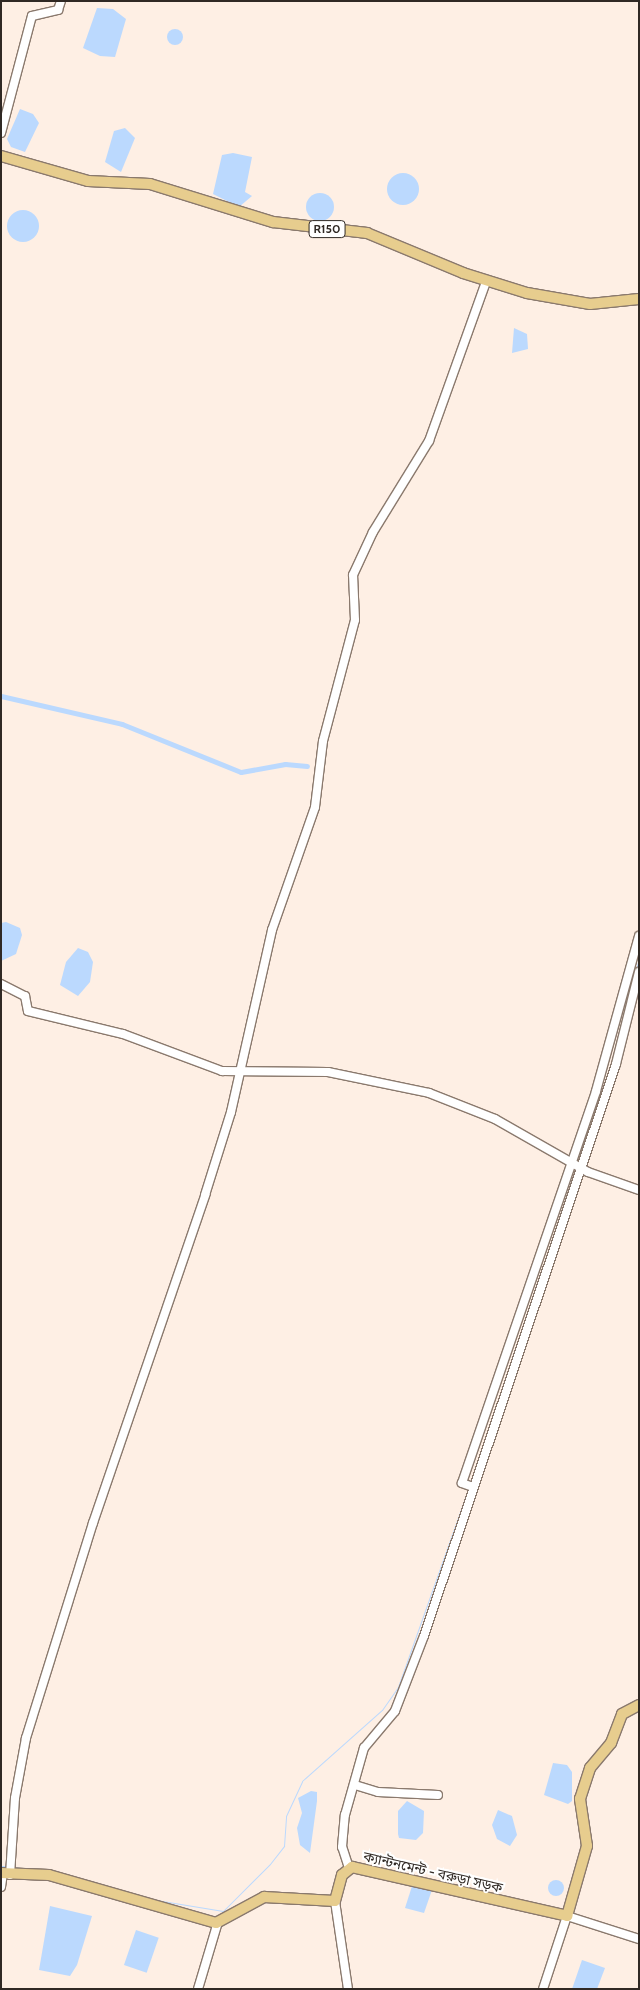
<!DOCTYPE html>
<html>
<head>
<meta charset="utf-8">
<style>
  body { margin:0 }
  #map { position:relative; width:640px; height:1990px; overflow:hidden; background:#feefe4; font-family:Cabin,"Noto Sans Bengali",sans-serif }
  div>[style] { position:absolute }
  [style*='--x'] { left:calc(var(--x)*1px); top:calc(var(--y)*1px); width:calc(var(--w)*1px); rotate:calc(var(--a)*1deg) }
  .water>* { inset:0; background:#bbd9fe; transform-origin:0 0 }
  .round { border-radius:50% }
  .stream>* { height:1px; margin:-0.5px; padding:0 0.5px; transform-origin:0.5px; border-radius:0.5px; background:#bbd9fe }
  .canal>* { height:5px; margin:-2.5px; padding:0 2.5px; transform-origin:2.5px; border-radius:2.5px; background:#bbd9fe }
  .roads { filter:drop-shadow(1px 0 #8a796d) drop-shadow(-1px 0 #8a796d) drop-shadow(0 1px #8a796d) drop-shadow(0 -1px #8a796d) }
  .minor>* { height:8px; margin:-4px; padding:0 4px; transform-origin:4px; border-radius:4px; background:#fff }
  .major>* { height:10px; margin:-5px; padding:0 5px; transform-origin:5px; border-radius:5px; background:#e7cd8e }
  span { translate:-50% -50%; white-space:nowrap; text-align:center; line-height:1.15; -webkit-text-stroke:4px #fff; paint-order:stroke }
  .shield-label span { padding:1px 4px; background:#fff; border:1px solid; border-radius:4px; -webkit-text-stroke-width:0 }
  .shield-label { font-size:12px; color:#302924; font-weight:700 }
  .street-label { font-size:14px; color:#302924 }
  .frame { position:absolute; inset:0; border:2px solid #302924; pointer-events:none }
</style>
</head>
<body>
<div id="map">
  <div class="water">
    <div style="clip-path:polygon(97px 8px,113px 9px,126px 19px,115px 57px,100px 56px,83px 48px)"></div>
    <div class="round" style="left:167px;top:29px;width:16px;height:16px"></div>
    <div style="clip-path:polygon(20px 109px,33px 114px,39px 123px,25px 152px,11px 147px,7px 139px)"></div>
    <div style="clip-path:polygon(125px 128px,135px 138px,121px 172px,105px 162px,114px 131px)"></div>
    <div style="clip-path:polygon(233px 153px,252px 157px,245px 192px,252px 196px,239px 207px,213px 194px,222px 155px)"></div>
    <div class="round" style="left:387px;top:173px;width:32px;height:32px"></div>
    <div class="round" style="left:306px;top:193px;width:28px;height:28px"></div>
    <div class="round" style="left:7px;top:210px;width:32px;height:32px"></div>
    <div style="clip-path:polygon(514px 328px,527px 334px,528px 349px,512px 353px)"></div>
    <div style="clip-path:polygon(6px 922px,20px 928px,22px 935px,16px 954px,1px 961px,1px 923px)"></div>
    <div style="clip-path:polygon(78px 948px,88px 952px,93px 962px,90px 982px,78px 996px,60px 985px,66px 962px)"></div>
    <div style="clip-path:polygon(553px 1763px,567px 1765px,572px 1772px,572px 1801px,568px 1804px,544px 1795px)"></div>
    <div style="clip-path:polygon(311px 1791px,317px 1792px,317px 1801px,310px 1853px,300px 1845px,297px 1828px,302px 1813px,298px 1798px)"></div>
    <div style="clip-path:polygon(407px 1801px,424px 1811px,423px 1833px,416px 1840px,399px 1838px,398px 1834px,398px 1811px)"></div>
    <div style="clip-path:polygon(498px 1810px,512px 1816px,517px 1835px,510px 1846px,497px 1839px,492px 1825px)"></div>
    <div class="round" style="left:548px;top:1880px;width:16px;height:16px"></div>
    <div style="clip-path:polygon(413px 1883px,433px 1887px,424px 1913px,405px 1908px)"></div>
    <div style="clip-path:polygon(50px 1906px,92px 1916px,77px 1965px,70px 1976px,39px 1970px)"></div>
    <div style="left:136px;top:1930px;width:24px;height:37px;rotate:19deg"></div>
    <div style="clip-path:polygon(582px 1960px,605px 1968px,597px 1989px,572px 1989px)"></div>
  </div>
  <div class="stream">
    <div style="--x:609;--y:1073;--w:119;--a:-75.4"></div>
    <div style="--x:471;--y:1483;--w:271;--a:-71.3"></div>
    <div style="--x:1;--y:1866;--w:8;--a:0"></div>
    <div style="--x:15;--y:1867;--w:63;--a:10.1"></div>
    <div style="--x:150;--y:1899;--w:74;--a:9.3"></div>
    <div style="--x:223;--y:1911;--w:66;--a:-45"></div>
    <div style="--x:270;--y:1864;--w:23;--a:-52"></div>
    <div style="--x:284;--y:1846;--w:30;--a:-86"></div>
    <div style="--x:286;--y:1816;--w:38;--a:-65"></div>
    <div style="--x:302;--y:1781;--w:107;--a:-41.6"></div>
    <div style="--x:382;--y:1710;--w:28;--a:-55"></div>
    <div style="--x:398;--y:1687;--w:210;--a:-70.5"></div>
  </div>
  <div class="canal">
    <div style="--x:1;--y:696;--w:124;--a:13"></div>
    <div style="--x:122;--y:724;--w:128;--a:22"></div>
    <div style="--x:241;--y:772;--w:45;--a:-10.3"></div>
    <div style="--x:285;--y:764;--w:22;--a:5"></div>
  </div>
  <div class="roads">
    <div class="minor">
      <div style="--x:1;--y:133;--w:121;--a:-75.2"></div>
      <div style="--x:32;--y:16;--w:27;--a:-13"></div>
      <div style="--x:58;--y:10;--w:9;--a:-72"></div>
      <div style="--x:1;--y:984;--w:27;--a:27"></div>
      <div style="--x:25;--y:996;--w:15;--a:79"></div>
      <div style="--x:28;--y:1011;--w:98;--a:13.6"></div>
      <div style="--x:123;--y:1034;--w:106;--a:20.5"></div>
      <div style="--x:222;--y:1071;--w:106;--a:0.5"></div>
      <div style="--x:328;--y:1072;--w:103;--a:11.7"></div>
      <div style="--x:429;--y:1093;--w:71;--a:21.5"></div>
      <div style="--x:495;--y:1119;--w:107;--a:29.7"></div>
      <div style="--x:588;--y:1172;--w:54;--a:19.4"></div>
      <div style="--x:473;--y:1487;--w:12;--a:-160"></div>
      <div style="--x:462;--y:1483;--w:414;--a:-71.1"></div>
      <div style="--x:596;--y:1091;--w:161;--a:-74.5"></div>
      <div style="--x:355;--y:1785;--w:24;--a:17"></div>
      <div style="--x:378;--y:1792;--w:60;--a:2.9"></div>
      <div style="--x:349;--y:1868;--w:22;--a:-108"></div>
      <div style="--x:342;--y:1847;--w:32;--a:-85"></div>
      <div style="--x:345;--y:1815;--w:70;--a:-74.2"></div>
      <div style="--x:364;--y:1748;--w:48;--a:-50"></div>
      <div style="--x:395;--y:1711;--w:80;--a:-68.9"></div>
      <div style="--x:424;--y:1636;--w:603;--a:-71.44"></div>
      <div style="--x:616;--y:1064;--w:95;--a:-76"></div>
      <div style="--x:10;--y:1875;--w:77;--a:-86.3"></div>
      <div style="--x:15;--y:1798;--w:61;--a:-79.6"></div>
      <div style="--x:26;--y:1738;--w:225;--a:-72.7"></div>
      <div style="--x:93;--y:1523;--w:347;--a:-71.1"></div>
      <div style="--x:205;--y:1195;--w:87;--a:-72.6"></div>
      <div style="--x:231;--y:1112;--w:187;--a:-77.3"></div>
      <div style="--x:272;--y:930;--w:130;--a:-70.7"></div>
      <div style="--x:315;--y:807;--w:66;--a:-83.1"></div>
      <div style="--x:323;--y:741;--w:125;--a:-75.2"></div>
      <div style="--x:355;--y:620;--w:45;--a:-92.5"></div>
      <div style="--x:353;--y:575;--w:47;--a:-65.1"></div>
      <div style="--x:373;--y:532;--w:107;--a:-58.4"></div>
      <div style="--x:429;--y:441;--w:169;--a:-70.3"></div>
      <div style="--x:1;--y:1887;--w:14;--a:-82"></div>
      <div style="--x:335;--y:1901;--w:89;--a:81.6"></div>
      <div style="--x:198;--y:1989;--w:70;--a:-73.4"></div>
      <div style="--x:543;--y:1989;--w:77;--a:-71.8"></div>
      <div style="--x:567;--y:1916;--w:76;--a:17.7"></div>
    </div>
    <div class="major">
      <div style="--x:1;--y:156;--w:91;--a:16"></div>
      <div style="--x:88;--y:181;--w:62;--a:2.8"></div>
      <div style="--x:150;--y:184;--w:129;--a:17.2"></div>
      <div style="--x:273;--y:222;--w:95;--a:6.7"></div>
      <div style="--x:367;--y:233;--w:104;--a:22.6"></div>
      <div style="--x:463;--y:273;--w:67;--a:17.4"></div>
      <div style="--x:527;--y:293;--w:64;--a:9.9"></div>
      <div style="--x:590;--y:304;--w:49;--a:-5.8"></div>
      <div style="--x:1;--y:1873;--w:48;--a:2.4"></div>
      <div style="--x:49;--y:1875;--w:174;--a:16"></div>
      <div style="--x:216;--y:1923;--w:55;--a:-28.4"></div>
      <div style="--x:264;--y:1897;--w:71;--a:3.2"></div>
      <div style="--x:335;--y:1901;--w:27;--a:-75"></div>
      <div style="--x:342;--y:1875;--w:13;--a:-39"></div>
      <div style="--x:352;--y:1867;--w:221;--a:12.8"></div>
      <div style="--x:567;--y:1916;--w:73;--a:-74.1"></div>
      <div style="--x:587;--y:1846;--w:48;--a:-98.5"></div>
      <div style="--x:580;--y:1799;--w:33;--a:-72"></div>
      <div style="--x:590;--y:1768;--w:33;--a:-50"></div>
      <div style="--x:611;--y:1743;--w:31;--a:-69"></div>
      <div style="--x:622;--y:1714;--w:19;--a:-28"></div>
    </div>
  </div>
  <div class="shield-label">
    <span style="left:327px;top:229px">R150</span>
  </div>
  <div class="street-label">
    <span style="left:433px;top:1872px;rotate:13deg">ক্যান্টনমেন্ট - বরুড়া সড়ক</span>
  </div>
  <div class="frame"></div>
</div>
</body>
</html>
